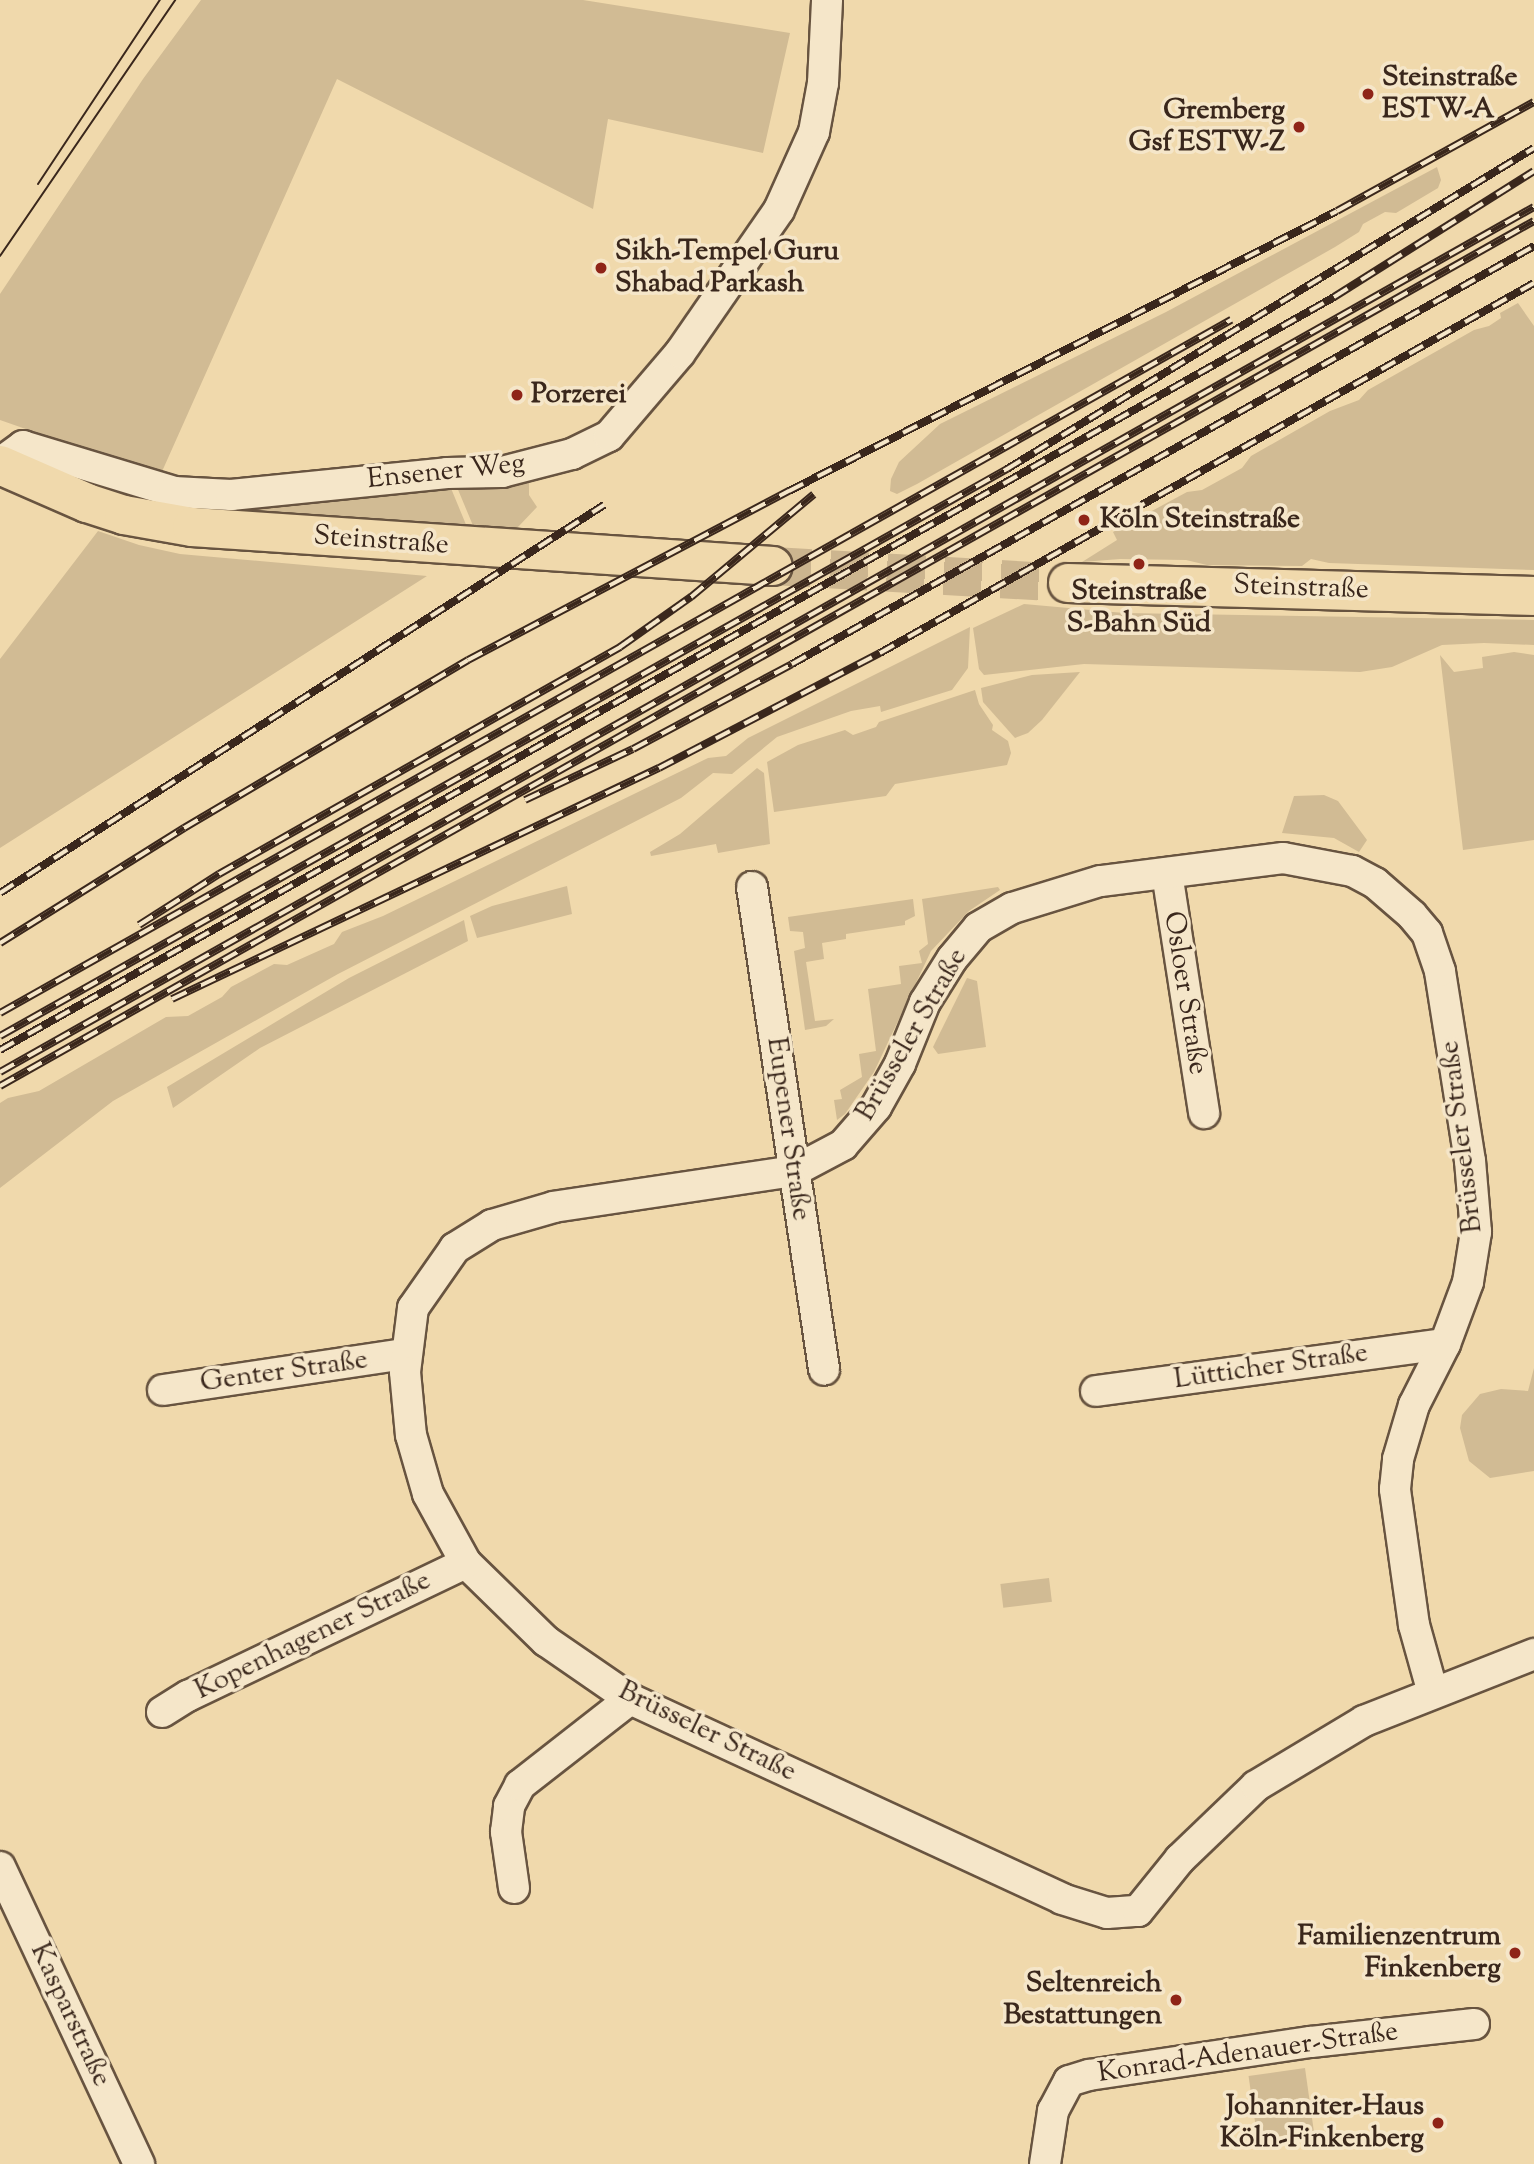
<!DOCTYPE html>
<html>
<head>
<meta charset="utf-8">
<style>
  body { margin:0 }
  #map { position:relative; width:1534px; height:2164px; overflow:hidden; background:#f0d9ac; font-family:"Sorts Mill Goudy",serif }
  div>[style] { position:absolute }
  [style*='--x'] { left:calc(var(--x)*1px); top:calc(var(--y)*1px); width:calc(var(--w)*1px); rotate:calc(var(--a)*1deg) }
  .green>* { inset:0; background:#d1bb94; transform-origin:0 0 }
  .major-tunnel>* { height:38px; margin-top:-19px; transform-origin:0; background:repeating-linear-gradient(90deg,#ccb58f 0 38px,transparent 0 57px) }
  .roads { filter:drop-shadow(2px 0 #685440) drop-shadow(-2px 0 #685440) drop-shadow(0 2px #685440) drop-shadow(0 -2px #685440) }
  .minor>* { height:30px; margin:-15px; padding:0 15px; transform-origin:15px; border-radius:15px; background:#f5e6c9 }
  .major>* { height:38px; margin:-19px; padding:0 19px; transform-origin:19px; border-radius:19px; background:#f0d9ac }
  .tram>* { height:2px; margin:-1px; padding:0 1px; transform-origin:1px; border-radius:1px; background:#3a271c }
  .rail>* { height:8px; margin-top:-4px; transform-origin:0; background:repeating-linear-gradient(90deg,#f5e6c9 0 16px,#3a271c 0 32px); box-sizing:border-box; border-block:2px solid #3a271c }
  .dots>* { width:19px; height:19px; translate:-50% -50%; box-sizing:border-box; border:4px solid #f5e6c9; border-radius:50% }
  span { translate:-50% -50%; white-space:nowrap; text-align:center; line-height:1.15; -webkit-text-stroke:7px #f5e6c9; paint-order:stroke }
  .poi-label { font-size:28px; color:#3a271c; font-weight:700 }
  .left { translate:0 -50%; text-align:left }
  .right { translate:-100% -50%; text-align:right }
  .street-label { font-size:28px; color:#3a271c }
</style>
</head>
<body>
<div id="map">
  <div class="green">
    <div style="clip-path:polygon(201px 0,583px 0,790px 33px,763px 153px,608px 119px,593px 209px,337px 79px,160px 476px,0 420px,0 294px,143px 79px)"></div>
    <div style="clip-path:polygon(1437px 167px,1441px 180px,1438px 188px,1396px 213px,1385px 212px,1363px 224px,1359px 232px,1335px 247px,917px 484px,897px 494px,890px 491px,891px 479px,899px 462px,940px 424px,1166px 312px)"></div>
    <div style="clip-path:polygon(1518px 303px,1534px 326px,1534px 570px,1329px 563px,1311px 559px,1302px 566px,1207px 565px,1186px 560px,1120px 559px,1082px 562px,1117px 540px,1113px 532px,1187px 492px,1202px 490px,1242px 468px,1251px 456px,1330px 411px,1359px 400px,1368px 390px,1474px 330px,1489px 326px,1501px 318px,1500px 313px)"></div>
    <div style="clip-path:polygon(76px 470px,125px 487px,448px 481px,467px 527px,300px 515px,240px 515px,131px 500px,74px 478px)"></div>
    <div style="clip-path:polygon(529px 477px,529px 495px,537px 507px,519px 526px,509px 533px,474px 528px,454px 480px)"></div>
    <div style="clip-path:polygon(98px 531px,139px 545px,180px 554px,427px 576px,0 848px,0 659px)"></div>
    <div style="clip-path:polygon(1024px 604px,1124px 613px,1534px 620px,1534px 645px,1484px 643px,1442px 645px,1392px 667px,1360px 672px,1084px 664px,984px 675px,979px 669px,973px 628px)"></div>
    <div style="clip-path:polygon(970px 627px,968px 668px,952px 690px,881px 712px,880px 706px,851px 711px,777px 737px,732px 774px,713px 773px,681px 798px,338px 974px,113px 1101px,0 1188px,0 1103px,8px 1098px,39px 1091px,166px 1017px,188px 1016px,222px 997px,231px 987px,274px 964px,287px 965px,334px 944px,342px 932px,383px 916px,708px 758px,726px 756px,748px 738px)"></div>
    <div style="clip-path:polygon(1514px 652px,1534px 655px,1534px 840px,1463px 850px,1440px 655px,1454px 672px,1483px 668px,1482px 657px)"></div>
    <div style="clip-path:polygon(1080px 672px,1042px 720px,1028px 733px,1015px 738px,983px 702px,981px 688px,1032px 675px)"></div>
    <div style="clip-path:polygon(975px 690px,979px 704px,993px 725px,992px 730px,1008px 741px,1011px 753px,1007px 765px,895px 784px,886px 796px,774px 812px,767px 762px,798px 745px,845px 730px,853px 735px,876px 727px,879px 722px)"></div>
    <div style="clip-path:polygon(757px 768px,764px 773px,770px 844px,718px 853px,716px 844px,651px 856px,650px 852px,680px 834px)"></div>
    <div style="clip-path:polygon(1324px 795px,1338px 801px,1367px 840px,1359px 852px,1334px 838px,1282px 833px,1294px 796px)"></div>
    <div style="clip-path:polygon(567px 886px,572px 914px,477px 938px,470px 916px,492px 906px)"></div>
    <div style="clip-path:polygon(998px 887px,1000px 890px,969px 911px,931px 951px,874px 1072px,845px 1114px,837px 1120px,834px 1100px,842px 1099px,840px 1090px,862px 1077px,859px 1054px,876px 1051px,868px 989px,901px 984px,899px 966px,922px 963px,919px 951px,928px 944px,922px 899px)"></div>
    <div style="clip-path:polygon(913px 899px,915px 916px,905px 921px,905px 925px,846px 934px,846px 939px,822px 943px,824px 959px,806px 962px,815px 1021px,834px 1019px,826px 1026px,805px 1030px,794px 951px,805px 948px,803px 932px,790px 931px,788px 917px)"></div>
    <div style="clip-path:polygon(464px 920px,468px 941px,260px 1048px,173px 1108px,167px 1087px,349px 978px)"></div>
    <div style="clip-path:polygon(967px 978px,977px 981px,986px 1047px,938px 1054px,933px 1047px)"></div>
    <div style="clip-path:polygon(1534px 1368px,1534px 1471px,1490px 1478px,1469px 1461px,1460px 1428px,1462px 1415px,1480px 1394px,1501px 1389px,1528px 1391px)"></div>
    <div style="left:1049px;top:1578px;width:24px;height:49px;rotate:83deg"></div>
    <div style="left:1305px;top:2068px;width:64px;height:57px;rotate:82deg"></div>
  </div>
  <div class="major-tunnel">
    <div style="--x:773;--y:566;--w:295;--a:3.3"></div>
  </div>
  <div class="roads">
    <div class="minor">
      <div style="--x:0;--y:463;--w:29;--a:-36"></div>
      <div style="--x:23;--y:446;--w:158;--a:16.9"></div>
      <div style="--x:174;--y:492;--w:57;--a:3"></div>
      <div style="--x:231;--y:495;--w:217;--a:-5.8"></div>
      <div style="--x:447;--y:473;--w:55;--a:-1"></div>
      <div style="--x:502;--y:472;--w:72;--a:-14.4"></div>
      <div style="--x:572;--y:454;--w:41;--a:-25.9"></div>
      <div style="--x:609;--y:436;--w:109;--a:-49.5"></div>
      <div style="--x:680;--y:353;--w:174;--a:-55.3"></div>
      <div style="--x:779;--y:210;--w:85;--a:-65.8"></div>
      <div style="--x:814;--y:132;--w:50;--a:-79.6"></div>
      <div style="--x:823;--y:83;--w:83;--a:-87.2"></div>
      <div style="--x:1167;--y:873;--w:243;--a:81.2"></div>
      <div style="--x:752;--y:887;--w:488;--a:81.5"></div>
      <div style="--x:163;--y:1390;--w:245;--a:-8.5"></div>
      <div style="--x:1096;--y:1391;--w:352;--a:-7.7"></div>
      <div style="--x:1433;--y:1693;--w:71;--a:-105.6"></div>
      <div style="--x:1414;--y:1625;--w:137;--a:-98"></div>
      <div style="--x:1395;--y:1489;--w:30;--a:-84"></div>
      <div style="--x:1398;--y:1459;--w:56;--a:-73.5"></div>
      <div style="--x:1414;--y:1405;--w:68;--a:-63.1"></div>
      <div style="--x:1445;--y:1344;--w:66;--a:-69.6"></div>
      <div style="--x:1468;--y:1282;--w:51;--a:-80.9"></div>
      <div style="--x:1476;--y:1232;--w:71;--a:-94.8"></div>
      <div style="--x:1470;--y:1161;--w:192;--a:-99"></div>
      <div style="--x:1440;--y:971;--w:40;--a:-108.9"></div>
      <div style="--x:1427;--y:933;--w:23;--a:-130"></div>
      <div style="--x:1412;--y:915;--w:49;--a:-139.1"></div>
      <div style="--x:1375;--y:883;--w:26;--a:-152"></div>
      <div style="--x:1352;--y:871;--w:70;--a:-169.3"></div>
      <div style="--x:1283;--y:858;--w:184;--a:172.8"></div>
      <div style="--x:1100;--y:881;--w:92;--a:162.9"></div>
      <div style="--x:1012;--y:908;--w:39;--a:150"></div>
      <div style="--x:978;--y:928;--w:40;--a:130"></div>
      <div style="--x:952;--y:959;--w:51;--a:122.1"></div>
      <div style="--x:925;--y:1002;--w:67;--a:112"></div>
      <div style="--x:900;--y:1064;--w:49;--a:119.2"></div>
      <div style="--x:876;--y:1107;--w:50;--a:131"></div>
      <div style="--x:843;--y:1145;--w:55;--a:152"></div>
      <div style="--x:794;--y:1171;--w:243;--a:171.5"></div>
      <div style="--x:554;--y:1207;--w:65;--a:163.8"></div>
      <div style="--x:492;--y:1225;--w:44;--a:148.1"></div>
      <div style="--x:455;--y:1248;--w:73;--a:125"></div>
      <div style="--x:413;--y:1308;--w:64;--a:97.1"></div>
      <div style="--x:405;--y:1372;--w:63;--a:84.6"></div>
      <div style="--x:411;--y:1435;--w:61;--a:73.9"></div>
      <div style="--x:428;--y:1494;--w:79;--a:61.2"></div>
      <div style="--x:466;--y:1563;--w:112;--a:44.3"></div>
      <div style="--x:546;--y:1641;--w:102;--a:34.6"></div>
      <div style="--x:630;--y:1699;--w:476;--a:24.8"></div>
      <div style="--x:1062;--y:1899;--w:47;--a:17.3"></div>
      <div style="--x:1107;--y:1913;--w:31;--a:-4"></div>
      <div style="--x:1138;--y:1911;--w:67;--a:-51.1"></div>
      <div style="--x:1180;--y:1859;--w:105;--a:-43.8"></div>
      <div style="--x:1256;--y:1786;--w:126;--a:-31"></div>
      <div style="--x:1364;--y:1721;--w:183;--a:-21.5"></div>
      <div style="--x:162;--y:1712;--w:31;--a:-32"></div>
      <div style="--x:188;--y:1696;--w:308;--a:-25.6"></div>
      <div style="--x:0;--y:1867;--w:328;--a:64.9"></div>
      <div style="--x:514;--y:1888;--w:57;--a:-98.1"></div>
      <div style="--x:506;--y:1832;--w:26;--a:-83"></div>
      <div style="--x:509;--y:1806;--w:24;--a:-62"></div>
      <div style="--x:520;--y:1785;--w:140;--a:-38"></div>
      <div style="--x:1045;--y:2164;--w:54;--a:-81.4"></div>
      <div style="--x:1053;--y:2111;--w:34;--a:-62"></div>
      <div style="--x:1069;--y:2081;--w:21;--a:-17"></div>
      <div style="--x:1089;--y:2075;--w:224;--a:-8.5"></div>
      <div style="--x:1311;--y:2042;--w:164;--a:-6.3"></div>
    </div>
    <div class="major">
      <div style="--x:0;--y:465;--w:95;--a:23.6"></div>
      <div style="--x:87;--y:503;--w:39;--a:18"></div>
      <div style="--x:124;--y:515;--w:69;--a:10"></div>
      <div style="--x:192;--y:527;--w:582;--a:3.84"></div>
      <div style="--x:1068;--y:583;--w:466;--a:1.6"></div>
    </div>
  </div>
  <div class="tram">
    <div style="--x:38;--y:184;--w:221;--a:-56.5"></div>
    <div style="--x:0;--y:256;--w:310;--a:-55.6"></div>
  </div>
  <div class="rail">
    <div style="--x:525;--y:800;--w:119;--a:-25.3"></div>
    <div style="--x:633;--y:749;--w:180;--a:-28.1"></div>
    <div style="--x:792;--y:664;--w:852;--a:-29.39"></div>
    <div style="--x:0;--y:893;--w:718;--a:-32.72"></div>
    <div style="--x:139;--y:925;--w:95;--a:-32.5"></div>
    <div style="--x:219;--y:874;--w:461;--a:-29.5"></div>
    <div style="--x:620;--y:647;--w:87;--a:-35.2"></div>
    <div style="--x:691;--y:597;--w:160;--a:-39.9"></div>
    <div style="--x:0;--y:943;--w:217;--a:-32"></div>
    <div style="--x:184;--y:828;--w:330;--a:-30.6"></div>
    <div style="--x:468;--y:660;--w:363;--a:-27.8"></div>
    <div style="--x:789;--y:491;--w:615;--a:-27.06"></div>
    <div style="--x:1337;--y:211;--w:225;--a:-29"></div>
    <div style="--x:172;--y:999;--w:539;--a:-25.38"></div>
    <div style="--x:659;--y:768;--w:249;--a:-27.5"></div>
    <div style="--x:880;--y:653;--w:751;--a:-29.5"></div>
    <div style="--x:0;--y:1013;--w:1413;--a:-29.38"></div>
    <div style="--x:0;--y:1036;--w:1156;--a:-29.38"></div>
    <div style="--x:1007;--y:469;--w:617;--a:-31.35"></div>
    <div style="--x:0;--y:1050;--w:1532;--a:-29.44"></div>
    <div style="--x:1334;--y:297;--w:236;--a:-32.2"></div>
    <div style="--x:0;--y:1072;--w:1761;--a:-29.42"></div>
    <div style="--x:0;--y:1086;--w:1761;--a:-29.42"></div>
  </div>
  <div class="dots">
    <div style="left:1368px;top:94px;background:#8f2418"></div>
    <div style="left:1299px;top:127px;background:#8f2418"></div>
    <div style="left:601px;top:268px;background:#8f2418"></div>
    <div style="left:517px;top:395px;background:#8f2418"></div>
    <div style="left:1084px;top:520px;background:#8f2418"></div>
    <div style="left:1139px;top:564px;background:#8f2418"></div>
    <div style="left:1515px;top:1953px;background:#8f2418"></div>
    <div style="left:1176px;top:2000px;background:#8f2418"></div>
    <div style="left:1438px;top:2123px;background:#8f2418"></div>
  </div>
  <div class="poi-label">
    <span class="left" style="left:1382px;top:94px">Steinstraße<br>ESTW-A</span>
    <span class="right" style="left:1285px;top:127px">Gremberg<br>Gsf ESTW-Z</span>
    <span class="left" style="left:615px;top:268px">Sikh-Tempel Guru<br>Shabad Parkash</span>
    <span class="left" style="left:531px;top:395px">Porzerei</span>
    <span class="left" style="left:1100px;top:520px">Köln Steinstraße</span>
    <span style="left:1139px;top:608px">Steinstraße<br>S-Bahn Süd</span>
    <span class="right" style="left:1501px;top:1953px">Familienzentrum<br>Finkenberg</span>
    <span class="right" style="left:1162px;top:2000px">Seltenreich<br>Bestattungen</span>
    <span class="right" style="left:1424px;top:2123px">Johanniter-Haus<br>Köln-Finkenberg</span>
  </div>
  <div class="street-label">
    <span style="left:446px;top:472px;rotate:-6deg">Ensener Weg</span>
    <span style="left:381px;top:541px;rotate:4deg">Steinstraße</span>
    <span style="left:1301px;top:588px;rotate:2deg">Steinstraße</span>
    <span style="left:1185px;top:993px;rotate:81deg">Osloer Straße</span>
    <span style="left:912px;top:1035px;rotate:-60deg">Brüsseler Straße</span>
    <span style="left:788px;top:1129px;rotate:82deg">Eupener Straße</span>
    <span style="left:1462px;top:1137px;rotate:-97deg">Brüsseler Straße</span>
    <span style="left:1271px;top:1367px;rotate:-8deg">Lütticher Straße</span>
    <span style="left:284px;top:1372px;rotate:-8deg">Genter Straße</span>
    <span style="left:313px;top:1636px;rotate:-26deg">Kopenhagener Straße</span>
    <span style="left:707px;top:1732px;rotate:26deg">Brüsseler Straße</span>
    <span style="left:70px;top:2015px;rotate:65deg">Kasparstraße</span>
    <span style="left:1248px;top:2053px;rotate:-8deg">Konrad-Adenauer-Straße</span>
  </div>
</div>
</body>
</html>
